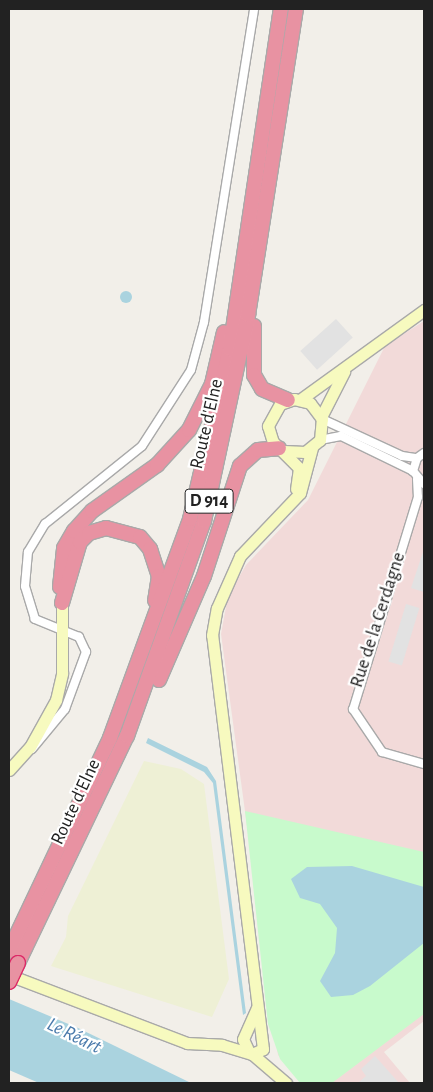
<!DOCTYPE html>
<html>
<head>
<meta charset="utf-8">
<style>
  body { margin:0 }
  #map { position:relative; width:433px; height:1092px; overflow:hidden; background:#f2efe9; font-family:"Alegreya Sans",sans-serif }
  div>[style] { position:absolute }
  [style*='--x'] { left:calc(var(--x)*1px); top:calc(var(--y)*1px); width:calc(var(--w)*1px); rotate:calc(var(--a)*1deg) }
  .commercial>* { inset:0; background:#f2dad9 }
  .farmland>* { inset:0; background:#eef0d5 }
  .park>* { inset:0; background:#c8facc }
  .parking>* { inset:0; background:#e2e2e2; transform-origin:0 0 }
  .water>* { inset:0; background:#aad3df }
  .round { border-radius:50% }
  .roads { filter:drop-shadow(1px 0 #a9a9a9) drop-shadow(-1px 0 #a9a9a9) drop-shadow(0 1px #a9a9a9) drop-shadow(0 -1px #a9a9a9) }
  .street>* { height:8px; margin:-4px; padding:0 4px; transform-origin:4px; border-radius:4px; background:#fff }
  .secondary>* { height:11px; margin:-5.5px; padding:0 5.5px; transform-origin:5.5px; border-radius:5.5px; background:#f7fabf }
  .highway>* { height:14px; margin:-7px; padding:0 7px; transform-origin:7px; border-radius:7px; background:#e892a2 }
  .bridges { filter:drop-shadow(1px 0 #dc2a67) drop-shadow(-1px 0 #dc2a67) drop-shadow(0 1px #dc2a67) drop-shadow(0 -1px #dc2a67) }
  .highway-bridge>* { height:14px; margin:-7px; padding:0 7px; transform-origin:7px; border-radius:7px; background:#e892a2 }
  span { translate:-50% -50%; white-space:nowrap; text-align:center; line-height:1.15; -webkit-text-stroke:4.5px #fff; paint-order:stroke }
  .shield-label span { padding:1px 4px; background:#fff; border:1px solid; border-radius:4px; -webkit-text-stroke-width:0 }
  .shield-label { font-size:18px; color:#222; font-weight:700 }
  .street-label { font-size:19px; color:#222 }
  .water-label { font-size:20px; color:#4a7aab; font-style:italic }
  .frame { position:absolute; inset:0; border:10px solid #222; pointer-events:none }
</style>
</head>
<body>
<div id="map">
  <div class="commercial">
    <div style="clip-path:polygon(424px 321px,424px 1021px,384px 1052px,410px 1083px,305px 1083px,278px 1055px,221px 634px,228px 596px,246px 565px,308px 500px,385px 346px)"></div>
  </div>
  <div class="farmland">
    <div style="clip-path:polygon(144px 761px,181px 769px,204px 784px,229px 979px,212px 1017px,51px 966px,66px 937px,68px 916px)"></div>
  </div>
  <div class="park">
    <div style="clip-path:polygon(245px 811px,424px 852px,424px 1014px,332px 1083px,300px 1083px,280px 1059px,268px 1024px)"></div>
  </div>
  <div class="parking">
    <div style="left:336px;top:319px;width:25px;height:48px;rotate:48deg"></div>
    <div style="clip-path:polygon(423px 552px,424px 552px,424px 592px,411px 588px)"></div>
    <div style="left:406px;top:604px;width:14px;height:60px;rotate:17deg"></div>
    <div style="clip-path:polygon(375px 1056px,399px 1083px,358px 1083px,366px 1076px,361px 1069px)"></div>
  </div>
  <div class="water">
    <div class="round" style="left:120px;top:291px;width:12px;height:12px"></div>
    <div style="clip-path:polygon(148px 738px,207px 767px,216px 781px,246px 1013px,243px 1015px,213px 783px,204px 772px,146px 743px)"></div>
    <div style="clip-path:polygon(352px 866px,424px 887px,424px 943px,370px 986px,353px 995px,331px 997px,320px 981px,335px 953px,337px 928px,320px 904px,300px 898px,291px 879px,307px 867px)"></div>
    <div style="clip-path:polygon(9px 999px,78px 1028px,191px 1083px,39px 1083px,9px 1070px)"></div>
  </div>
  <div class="roads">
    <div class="street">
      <div style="--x:322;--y:419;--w:88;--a:24.8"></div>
      <div style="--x:402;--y:456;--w:15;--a:8"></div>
      <div style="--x:320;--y:440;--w:21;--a:-11"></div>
      <div style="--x:341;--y:436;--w:80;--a:25.9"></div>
      <div style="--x:424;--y:453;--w:9;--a:144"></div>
      <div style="--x:417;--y:458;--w:14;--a:107"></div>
      <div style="--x:413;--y:471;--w:17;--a:50"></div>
      <div style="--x:417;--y:479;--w:18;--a:87"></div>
      <div style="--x:418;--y:497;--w:222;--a:107"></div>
      <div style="--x:353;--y:709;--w:52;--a:56"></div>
      <div style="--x:382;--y:752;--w:44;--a:15.9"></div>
      <div style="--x:32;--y:749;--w:52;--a:-50.5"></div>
      <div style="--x:65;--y:709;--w:61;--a:-69.8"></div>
      <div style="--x:86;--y:652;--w:17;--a:-115"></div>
      <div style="--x:79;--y:637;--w:48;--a:-157.8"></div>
      <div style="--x:35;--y:619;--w:34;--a:-107"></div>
      <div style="--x:25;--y:586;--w:34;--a:-85"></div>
      <div style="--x:28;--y:552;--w:33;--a:-59"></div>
      <div style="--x:45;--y:524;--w:124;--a:-38.8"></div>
      <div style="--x:142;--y:446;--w:90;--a:-57.2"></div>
      <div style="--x:191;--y:370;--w:50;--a:-74.8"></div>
      <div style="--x:204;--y:322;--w:317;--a:-80.9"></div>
    </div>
    <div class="secondary">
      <div style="--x:301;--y:399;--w:152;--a:-35.9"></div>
      <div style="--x:321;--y:417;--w:51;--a:-62.9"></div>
      <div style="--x:284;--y:451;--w:21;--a:3"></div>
      <div style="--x:305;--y:452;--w:19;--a:-39"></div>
      <div style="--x:320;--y:440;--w:21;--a:-85"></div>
      <div style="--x:322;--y:419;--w:20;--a:-127"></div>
      <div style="--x:310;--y:403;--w:16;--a:-166"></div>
      <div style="--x:294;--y:399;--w:15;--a:160"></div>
      <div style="--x:280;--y:404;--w:25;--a:119"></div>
      <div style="--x:268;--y:426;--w:17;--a:73"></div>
      <div style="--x:273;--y:442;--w:37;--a:45"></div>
      <div style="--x:299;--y:468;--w:21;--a:98"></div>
      <div style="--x:9;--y:770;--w:31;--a:-48"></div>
      <div style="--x:30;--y:747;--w:54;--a:-61"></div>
      <div style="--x:56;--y:700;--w:28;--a:-77"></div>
      <div style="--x:62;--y:673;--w:70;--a:-90"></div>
      <div style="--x:9;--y:975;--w:191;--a:20.9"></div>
      <div style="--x:187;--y:1043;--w:35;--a:3"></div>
      <div style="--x:222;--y:1045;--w:31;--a:17"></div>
      <div style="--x:252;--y:1054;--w:12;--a:-24"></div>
      <div style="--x:263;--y:1049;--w:417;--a:-97"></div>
      <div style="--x:212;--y:635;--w:27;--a:-80"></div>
      <div style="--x:217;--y:608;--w:57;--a:-66.1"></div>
      <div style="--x:240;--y:556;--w:87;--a:-46.4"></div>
      <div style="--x:300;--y:493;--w:47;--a:-75.1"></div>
      <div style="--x:249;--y:1052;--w:14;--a:-115"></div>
      <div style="--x:243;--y:1039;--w:34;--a:-66"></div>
      <div style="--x:252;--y:1054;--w:45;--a:40.5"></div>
    </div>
    <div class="highway">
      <div style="--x:254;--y:326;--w:49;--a:90"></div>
      <div style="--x:254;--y:375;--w:16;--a:60"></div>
      <div style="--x:262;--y:389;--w:28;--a:23"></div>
      <div style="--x:60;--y:587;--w:39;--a:-84"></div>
      <div style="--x:64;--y:548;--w:20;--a:-60"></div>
      <div style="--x:74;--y:531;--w:27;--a:-48"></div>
      <div style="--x:92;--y:511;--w:80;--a:-35.3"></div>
      <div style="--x:157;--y:465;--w:47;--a:-47.6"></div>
      <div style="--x:189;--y:430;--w:51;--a:-63.4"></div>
      <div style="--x:212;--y:384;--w:53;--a:-77"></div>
      <div style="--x:62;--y:603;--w:64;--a:-73.6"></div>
      <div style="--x:80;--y:542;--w:13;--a:-45"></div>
      <div style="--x:89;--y:533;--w:18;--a:-16"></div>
      <div style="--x:106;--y:528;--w:35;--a:15"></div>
      <div style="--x:140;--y:537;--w:16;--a:50"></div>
      <div style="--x:150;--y:549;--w:28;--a:72"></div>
      <div style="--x:159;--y:576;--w:25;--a:99"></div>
      <div style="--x:159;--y:680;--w:113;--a:-66.6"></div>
      <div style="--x:204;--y:576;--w:116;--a:-71.9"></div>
      <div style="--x:240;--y:466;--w:24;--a:-42"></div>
      <div style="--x:258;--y:450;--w:21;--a:-5"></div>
      <div style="--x:9;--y:951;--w:236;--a:-64.6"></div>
      <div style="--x:110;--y:738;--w:233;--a:-69.9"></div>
      <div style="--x:190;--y:519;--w:175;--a:-76.8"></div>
      <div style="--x:230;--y:349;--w:344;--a:-81.5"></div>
      <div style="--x:18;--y:963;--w:252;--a:-64.4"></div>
      <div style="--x:127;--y:736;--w:228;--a:-70.3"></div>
      <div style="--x:204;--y:521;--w:211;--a:-77.9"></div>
      <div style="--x:248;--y:315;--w:310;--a:-81.1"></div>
    </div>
  </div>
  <div class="bridges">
    <div class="highway-bridge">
      <div style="--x:9;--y:982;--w:21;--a:-65"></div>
    </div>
  </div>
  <div class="shield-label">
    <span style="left:209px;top:501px">D 914</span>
  </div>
  <div class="street-label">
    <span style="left:207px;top:424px;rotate:-77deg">Route d'Elne</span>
    <span style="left:378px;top:620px;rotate:-72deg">Rue de la Cerdagne</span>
    <span style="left:76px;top:802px;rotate:-65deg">Route d'Elne</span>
  </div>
  <div class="water-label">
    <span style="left:74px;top:1036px;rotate:26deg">Le Réart</span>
  </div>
  <div class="frame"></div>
</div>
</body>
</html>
